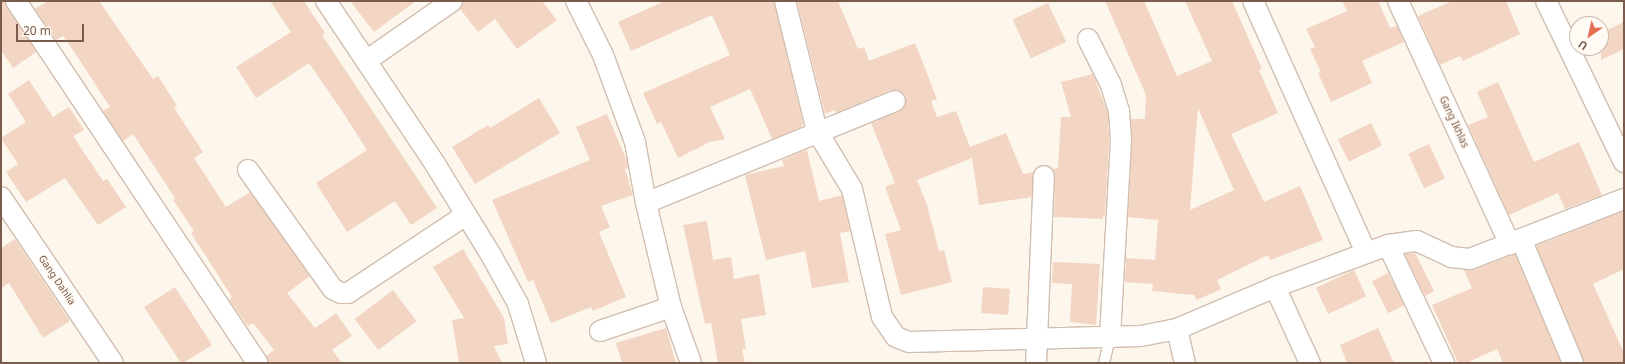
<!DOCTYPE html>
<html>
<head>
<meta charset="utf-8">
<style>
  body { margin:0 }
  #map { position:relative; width:1625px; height:364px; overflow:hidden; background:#fdf6ec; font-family:"Noto Sans",sans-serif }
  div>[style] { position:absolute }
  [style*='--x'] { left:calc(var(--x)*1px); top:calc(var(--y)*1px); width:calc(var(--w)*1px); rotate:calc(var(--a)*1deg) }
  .building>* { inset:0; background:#f3d5c3; transform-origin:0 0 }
  .roads { filter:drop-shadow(1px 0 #d1beb0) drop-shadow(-1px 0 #d1beb0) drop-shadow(0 1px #d1beb0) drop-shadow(0 -1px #d1beb0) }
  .lane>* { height:10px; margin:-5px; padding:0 5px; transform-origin:5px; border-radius:5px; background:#fff }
  .street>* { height:20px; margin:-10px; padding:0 10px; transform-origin:10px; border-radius:10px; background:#fff }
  span { translate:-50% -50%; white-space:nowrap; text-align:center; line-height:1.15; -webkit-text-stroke:4px #fffaf3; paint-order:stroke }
  .street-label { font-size:10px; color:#7a5c4d }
  .frame { position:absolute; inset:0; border:2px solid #7a5c4d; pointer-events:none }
  .north { position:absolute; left:1569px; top:16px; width:40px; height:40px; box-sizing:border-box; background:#fffaf3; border:1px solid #cabbb1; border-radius:50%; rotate:214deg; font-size:11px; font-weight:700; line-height:16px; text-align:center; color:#7a5c4d }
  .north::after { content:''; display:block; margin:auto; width:14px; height:18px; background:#e76f51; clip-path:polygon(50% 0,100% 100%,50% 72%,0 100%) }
  .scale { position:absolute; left:16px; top:24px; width:68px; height:18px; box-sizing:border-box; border:2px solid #7a5c4d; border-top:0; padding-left:5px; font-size:12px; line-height:14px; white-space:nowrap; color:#7a5c4d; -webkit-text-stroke:3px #fffaf3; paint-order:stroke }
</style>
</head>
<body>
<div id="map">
  <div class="building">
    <div style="clip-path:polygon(1px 1px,5px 1px,36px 52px,13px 68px,1px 50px)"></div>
    <div style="clip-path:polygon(48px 1px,99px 1px,153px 79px,158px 76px,177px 106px,174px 108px,203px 152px,194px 158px,226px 207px,250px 192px,310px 276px,287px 293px,315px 328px,336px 313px,352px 336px,332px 350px,342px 363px,268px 363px,266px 356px,274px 350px,253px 323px,248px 326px,229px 300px,232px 297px,191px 233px,194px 231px,173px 200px,175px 198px,133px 134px,123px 141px,103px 111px,110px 107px,75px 53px,63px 36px,56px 40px,35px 9px)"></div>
    <div style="clip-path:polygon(270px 1px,304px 1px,325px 33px,322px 35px,437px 208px,411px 225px,395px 201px,347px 232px,316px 183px,367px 150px,342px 111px,309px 63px,256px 98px,236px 67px,291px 32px)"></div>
    <div style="clip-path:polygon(350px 1px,416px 1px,374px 32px)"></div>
    <div style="clip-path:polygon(463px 1px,542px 1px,557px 20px,517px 49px,495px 19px,478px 32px,460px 9px)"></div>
    <div style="clip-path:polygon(665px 1px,774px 1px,803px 123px,801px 127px,772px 139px,750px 89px,710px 107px,725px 139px,710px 142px,678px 158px,661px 122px,657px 124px,643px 93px,730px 55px,712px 15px,631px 51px,618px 22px)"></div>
    <div style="clip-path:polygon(797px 1px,838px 1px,858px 49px,864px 47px,869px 61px,915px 43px,937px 99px,931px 101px,937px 117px,956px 111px,970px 147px,1006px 133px,1023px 174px,1034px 172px,1032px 197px,979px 205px,972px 158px,917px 180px,927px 205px,939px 251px,944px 250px,952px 282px,901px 295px,885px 234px,901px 230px,885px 187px,895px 183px,871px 123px,900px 111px,904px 108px,906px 97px,902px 92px,891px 90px,836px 113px,834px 110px,825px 114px)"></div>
    <div style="clip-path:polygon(evenodd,1105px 1px,1144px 1px,1177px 76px,1212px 61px,1185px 1px,1232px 1px,1262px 69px,1259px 70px,1278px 113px,1231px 134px,1264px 202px,1300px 186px,1323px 240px,1270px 260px,1268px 255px,1217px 280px,1221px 289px,1197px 300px,1194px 295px,1152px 291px,1153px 284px,1125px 282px,1126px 258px,1155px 260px,1158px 220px,1128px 217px,1132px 141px,1131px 119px,1145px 119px,1146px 95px,1105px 1px,1198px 108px,1234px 190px,1190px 210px,1198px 108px)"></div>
    <div style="clip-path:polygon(1342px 1px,1378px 1px,1390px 28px,1397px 26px,1404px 42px,1362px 61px,1372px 83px,1331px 102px,1318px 73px,1321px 72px,1310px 49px,1315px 47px,1306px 29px,1347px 11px)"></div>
    <div style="clip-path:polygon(1452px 1px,1506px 1px,1520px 34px,1463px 61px,1460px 56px,1440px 65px,1418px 16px)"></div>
    <div style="left:1048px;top:3px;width:43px;height:39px;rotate:65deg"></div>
    <div style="clip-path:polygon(1624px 22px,1624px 49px,1601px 60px,1601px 33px)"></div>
    <div style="clip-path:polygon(1093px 74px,1108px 113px,1109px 140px,1105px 215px,1103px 215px,1103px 219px,1054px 217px,1055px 176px,1053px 169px,1058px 168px,1061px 117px,1071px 117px,1061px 82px)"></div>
    <div style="clip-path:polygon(29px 80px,53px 117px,69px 107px,84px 130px,73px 136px,103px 181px,107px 179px,126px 207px,98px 225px,65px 178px,26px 202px,6px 172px,18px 164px,1px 138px,26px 122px,8px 94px)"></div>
    <div style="clip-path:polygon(1498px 82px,1534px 162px,1579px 142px,1602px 195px,1565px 209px,1558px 193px,1509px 215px,1468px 125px,1488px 117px,1477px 92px)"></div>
    <div style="clip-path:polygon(539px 98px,560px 133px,475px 184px,452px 147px,488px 125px,490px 128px)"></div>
    <div style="clip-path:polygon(607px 114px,627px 161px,628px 168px,625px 169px,633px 195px,601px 206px,610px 227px,599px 232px,626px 297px,593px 311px,591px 307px,551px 323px,533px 280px,528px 282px,492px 200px,590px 160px,576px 127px)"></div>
    <div style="left:1371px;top:123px;width:25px;height:37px;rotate:64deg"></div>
    <div style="left:1429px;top:144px;width:38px;height:23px;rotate:65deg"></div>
    <div style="clip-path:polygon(807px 150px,819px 201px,842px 195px,850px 231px,840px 233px,849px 282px,812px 288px,805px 251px,766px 260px,745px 175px,784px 166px,782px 160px)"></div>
    <div style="clip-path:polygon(1624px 211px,1624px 269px,1593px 284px,1624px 353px,1624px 363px,1584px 363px,1536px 246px)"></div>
    <div style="clip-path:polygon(707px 221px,713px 260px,731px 257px,734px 279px,759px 274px,766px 315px,741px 319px,746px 349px,742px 349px,745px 363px,718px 363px,711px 323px,705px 324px,683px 225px)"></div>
    <div style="clip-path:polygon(15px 239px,70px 321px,43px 338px,9px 283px,1px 288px,1px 248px)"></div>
    <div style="clip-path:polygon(463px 249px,504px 318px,508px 344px,494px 346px,502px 363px,459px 363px,452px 320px,464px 318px,433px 267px)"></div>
    <div style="clip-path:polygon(1415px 253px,1434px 291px,1425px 296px,1405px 254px)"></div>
    <div style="clip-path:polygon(1515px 254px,1561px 363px,1503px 363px,1497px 349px,1466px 363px,1458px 363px,1432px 305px,1472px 288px,1464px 270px,1474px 270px)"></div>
    <div style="clip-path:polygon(1053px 262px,1100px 264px,1096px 325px,1070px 322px,1072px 284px,1052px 283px)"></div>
    <div style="left:1354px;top:270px;width:29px;height:42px;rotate:65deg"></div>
    <div style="left:1388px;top:273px;width:36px;height:18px;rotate:63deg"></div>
    <div style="clip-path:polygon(175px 287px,212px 345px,183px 363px,181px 363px,144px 307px)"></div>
    <div style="left:983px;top:287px;width:27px;height:26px;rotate:4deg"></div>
    <div style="left:393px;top:290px;width:39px;height:48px;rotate:53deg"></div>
    <div style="clip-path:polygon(666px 328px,676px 363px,622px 363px,616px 343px)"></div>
    <div style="clip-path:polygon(1378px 328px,1394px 363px,1347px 363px,1340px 345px)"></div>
  </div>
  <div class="roads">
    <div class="lane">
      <div style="--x:1104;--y:363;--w:26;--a:-77"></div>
    </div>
    <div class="street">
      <div style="--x:16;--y:1;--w:435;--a:56.3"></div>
      <div style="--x:326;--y:1;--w:196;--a:56.2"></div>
      <div style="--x:435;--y:164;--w:107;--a:58.4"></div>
      <div style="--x:491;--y:255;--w:56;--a:61.1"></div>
      <div style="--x:518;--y:304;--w:62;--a:73"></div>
      <div style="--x:576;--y:1;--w:60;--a:63.4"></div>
      <div style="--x:603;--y:55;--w:93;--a:69.8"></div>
      <div style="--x:635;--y:142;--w:62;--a:79.8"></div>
      <div style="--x:646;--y:203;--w:107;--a:76.5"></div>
      <div style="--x:671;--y:307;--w:59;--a:70.3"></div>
      <div style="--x:785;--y:1;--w:134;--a:76.2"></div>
      <div style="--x:817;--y:131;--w:68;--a:58.9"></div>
      <div style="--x:852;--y:189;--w:131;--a:76.8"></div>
      <div style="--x:882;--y:317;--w:24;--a:55"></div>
      <div style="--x:896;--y:337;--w:14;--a:21"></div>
      <div style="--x:909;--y:342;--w:232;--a:-1.5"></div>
      <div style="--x:1141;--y:336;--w:37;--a:-11"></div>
      <div style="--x:1177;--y:329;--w:107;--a:-23.2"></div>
      <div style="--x:1275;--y:287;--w:121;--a:-20.4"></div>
      <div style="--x:1388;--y:245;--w:29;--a:-8"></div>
      <div style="--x:1417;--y:241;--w:38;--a:25"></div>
      <div style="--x:1451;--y:257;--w:19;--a:6"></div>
      <div style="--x:1470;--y:259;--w:165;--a:-21.3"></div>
      <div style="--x:1253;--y:1;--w:275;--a:65.8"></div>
      <div style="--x:1398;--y:1;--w:268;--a:65.3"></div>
      <div style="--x:1546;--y:1;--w:179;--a:64.2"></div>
      <div style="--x:1088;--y:39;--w:51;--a:63.4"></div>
      <div style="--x:1111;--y:85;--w:27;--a:73"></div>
      <div style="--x:1119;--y:111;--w:29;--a:86"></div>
      <div style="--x:1121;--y:140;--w:198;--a:93.2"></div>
      <div style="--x:366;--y:61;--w:105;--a:-34.9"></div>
      <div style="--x:248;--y:170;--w:146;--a:54.5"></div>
      <div style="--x:333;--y:289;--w:9;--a:27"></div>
      <div style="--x:341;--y:293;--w:7;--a:0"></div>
      <div style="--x:348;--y:293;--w:141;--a:-33.5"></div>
      <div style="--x:1;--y:197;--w:200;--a:56"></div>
      <div style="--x:646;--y:203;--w:269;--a:-22.3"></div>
      <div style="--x:1521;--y:239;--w:134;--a:67.2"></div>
      <div style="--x:1388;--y:245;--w:131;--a:64.6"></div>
      <div style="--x:1275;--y:287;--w:84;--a:65.3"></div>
      <div style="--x:1177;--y:329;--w:35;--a:77"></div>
      <div style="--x:600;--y:331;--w:75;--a:-18.7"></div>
      <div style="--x:1036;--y:363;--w:187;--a:-87.6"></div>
    </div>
  </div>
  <div class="street-label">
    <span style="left:1454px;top:122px;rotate:65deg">Gang Ikhlas</span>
    <span style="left:57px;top:280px;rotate:56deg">Gang Dahlia</span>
  </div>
  <div class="frame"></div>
  <div class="north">U</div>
  <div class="scale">20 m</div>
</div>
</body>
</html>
